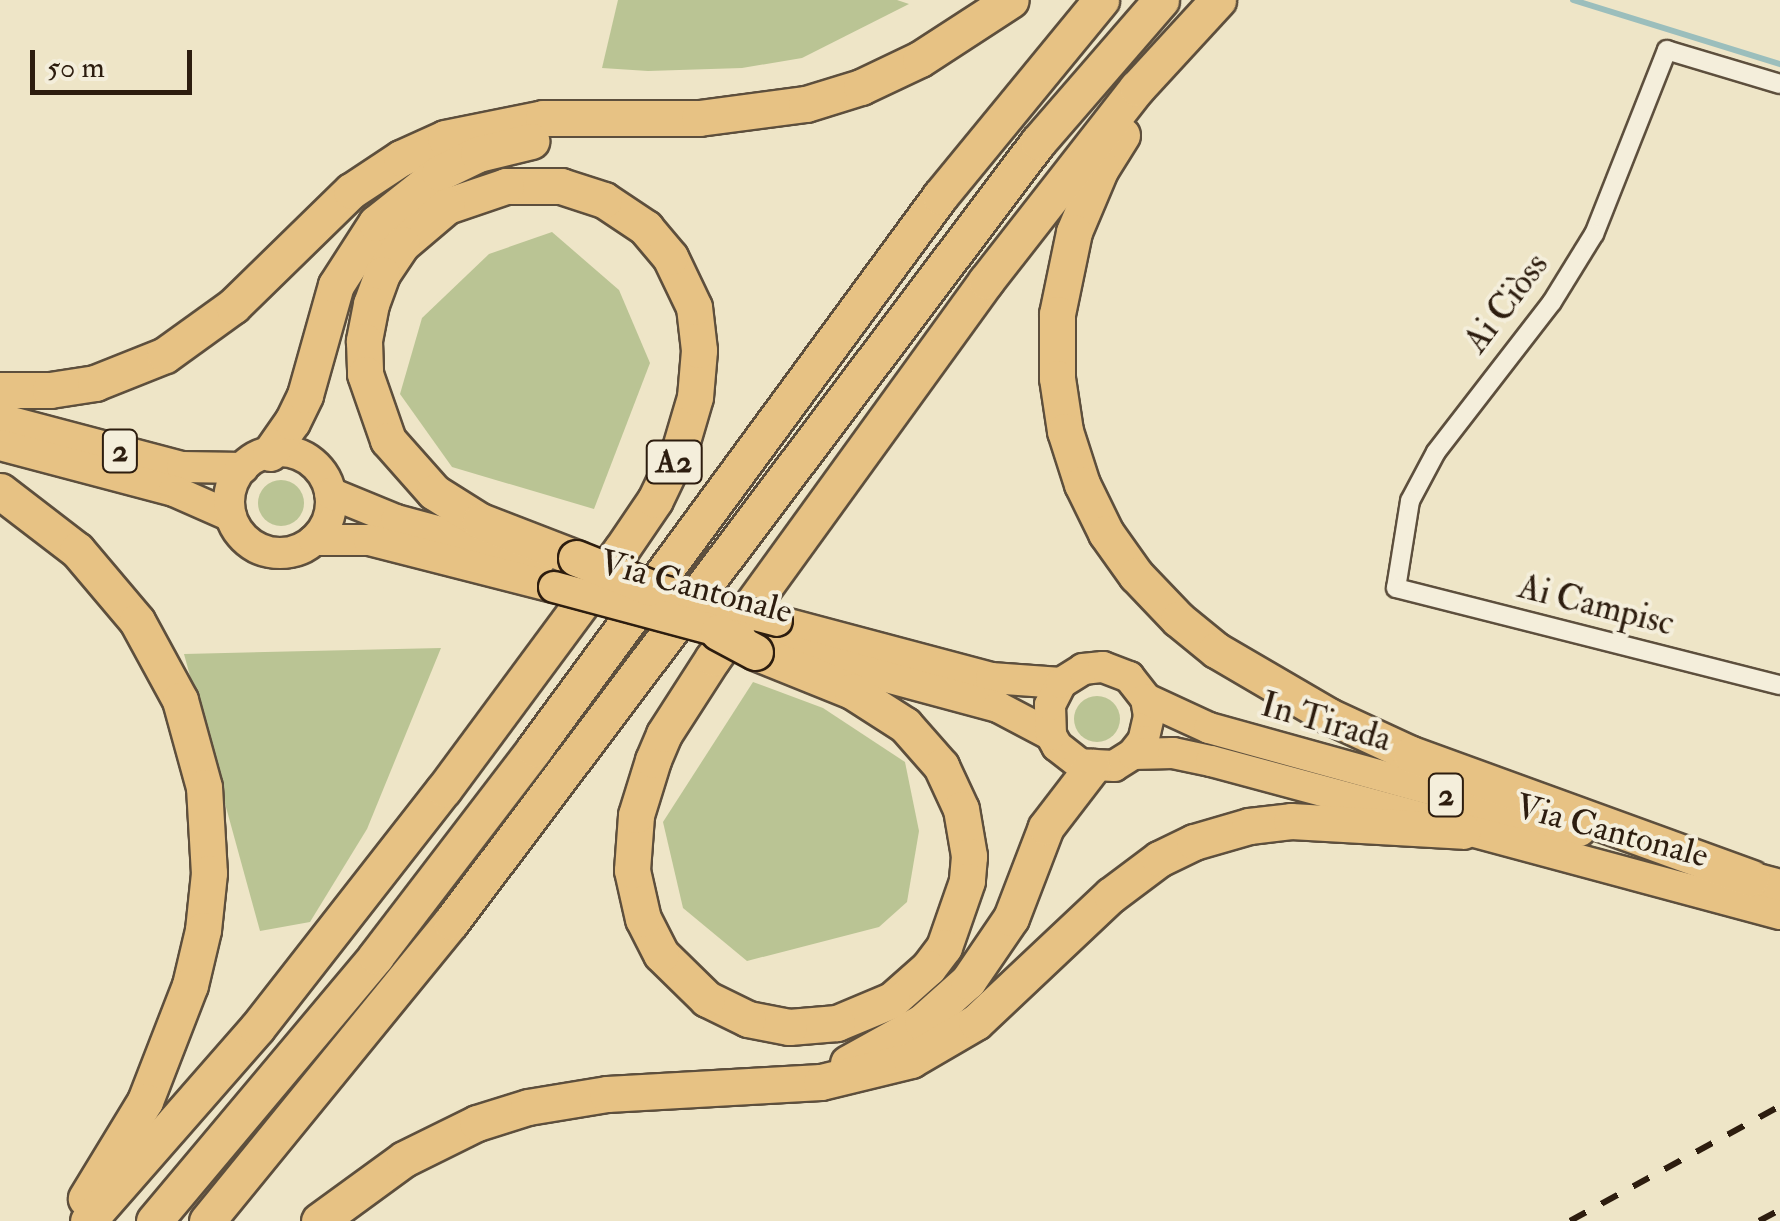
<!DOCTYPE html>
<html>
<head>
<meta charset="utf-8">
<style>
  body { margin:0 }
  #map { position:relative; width:1780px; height:1221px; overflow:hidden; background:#eee5c7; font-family:"IM FELL Double Pica",serif }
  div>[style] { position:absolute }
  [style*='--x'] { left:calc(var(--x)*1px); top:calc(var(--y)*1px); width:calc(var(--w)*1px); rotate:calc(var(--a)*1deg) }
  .green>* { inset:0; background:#bac494 }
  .round { border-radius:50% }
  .stream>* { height:6px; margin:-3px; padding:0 3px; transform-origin:3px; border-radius:3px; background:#9bbebc }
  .roads { filter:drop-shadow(2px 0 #5d4f3d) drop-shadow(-2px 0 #5d4f3d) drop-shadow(0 2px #5d4f3d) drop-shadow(0 -2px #5d4f3d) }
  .minor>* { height:18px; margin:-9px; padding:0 9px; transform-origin:9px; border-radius:9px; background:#f4eedb }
  .primary>* { height:30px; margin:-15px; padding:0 15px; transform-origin:15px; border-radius:15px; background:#e7c284 }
  .primary>.ring { margin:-15px; padding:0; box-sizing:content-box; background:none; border:30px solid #e7c284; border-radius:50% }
  .motorway>* { height:35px; margin:-17.5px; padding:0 17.5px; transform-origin:17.5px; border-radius:17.5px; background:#e7c284 }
  .rail>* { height:6px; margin-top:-3px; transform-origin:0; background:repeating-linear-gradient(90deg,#2d1d0f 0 18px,transparent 0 36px) }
  .bridges { filter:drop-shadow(2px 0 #2d1d0f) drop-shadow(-2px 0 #2d1d0f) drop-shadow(0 2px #2d1d0f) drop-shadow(0 -2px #2d1d0f) }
  .primary-bridge>* { height:30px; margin:-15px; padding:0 15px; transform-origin:15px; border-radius:15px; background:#e7c284 }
  .motorway-bridge>* { height:35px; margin:-17.5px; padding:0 17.5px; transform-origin:17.5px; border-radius:17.5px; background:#e7c284 }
  span { translate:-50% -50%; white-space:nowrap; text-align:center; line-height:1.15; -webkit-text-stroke:8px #f4eedb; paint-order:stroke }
  .shield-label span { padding:2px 8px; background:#f4eedb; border:2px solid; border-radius:8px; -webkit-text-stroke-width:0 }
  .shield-label { font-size:32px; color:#2d1d0f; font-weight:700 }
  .street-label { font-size:35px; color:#2d1d0f }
  .scale { position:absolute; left:30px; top:50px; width:162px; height:45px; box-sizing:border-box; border:5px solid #2d1d0f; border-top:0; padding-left:12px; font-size:30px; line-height:35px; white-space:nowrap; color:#2d1d0f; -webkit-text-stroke:8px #f4eedb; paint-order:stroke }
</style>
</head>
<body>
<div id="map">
  <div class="green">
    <div style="clip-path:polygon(618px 0,897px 0,909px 4px,802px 58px,742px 68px,648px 71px,602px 68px)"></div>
    <div style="clip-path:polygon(552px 232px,619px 290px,650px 363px,594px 509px,452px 467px,400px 394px,422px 318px,489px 254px)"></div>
    <div class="round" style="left:258px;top:480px;width:46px;height:46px"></div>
    <div style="clip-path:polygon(441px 648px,367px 829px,310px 922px,260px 931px,184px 654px)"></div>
    <div style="clip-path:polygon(753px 682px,823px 708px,905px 762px,919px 831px,907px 902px,879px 927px,747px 961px,683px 908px,663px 822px)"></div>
    <div class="round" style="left:1074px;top:696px;width:46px;height:46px"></div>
  </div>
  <div class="stream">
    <div style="--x:1573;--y:0;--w:217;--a:17.2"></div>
  </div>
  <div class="roads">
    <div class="minor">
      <div style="--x:1780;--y:84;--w:118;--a:-163.3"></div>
      <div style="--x:1667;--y:50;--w:198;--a:111.6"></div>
      <div style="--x:1594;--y:234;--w:80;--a:121.7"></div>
      <div style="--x:1552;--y:302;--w:190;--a:127.7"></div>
      <div style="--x:1436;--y:452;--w:55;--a:118"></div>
      <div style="--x:1410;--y:501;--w:88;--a:99.1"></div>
      <div style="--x:1396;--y:588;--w:396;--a:14.2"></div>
    </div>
    <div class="primary">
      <div style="--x:0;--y:419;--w:188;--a:14.8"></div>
      <div style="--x:182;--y:467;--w:61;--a:0.9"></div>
      <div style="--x:0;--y:445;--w:180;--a:14.8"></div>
      <div style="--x:174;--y:491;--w:62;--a:23.7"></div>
      <div class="ring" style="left:229px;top:451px;width:72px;height:72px"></div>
      <div style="--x:330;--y:493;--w:71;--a:22.2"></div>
      <div style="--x:396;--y:520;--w:150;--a:15.1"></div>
      <div style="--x:314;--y:540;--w:55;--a:0"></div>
      <div style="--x:369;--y:540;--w:191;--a:14.3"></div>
      <div style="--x:777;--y:621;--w:221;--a:14.9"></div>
      <div style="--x:991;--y:678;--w:70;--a:4.1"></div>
      <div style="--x:779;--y:648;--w:227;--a:15.1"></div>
      <div style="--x:998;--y:707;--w:60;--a:27.8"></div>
      <div style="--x:1146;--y:699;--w:17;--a:80"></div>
      <div style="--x:1149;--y:716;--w:26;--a:103"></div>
      <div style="--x:1143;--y:741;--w:16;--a:128"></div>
      <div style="--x:1133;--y:754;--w:22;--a:148"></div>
      <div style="--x:1114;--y:766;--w:34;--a:-177"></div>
      <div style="--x:1080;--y:764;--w:29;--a:-142"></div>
      <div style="--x:1057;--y:746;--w:13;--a:-119"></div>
      <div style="--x:1051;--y:735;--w:30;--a:-92"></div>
      <div style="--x:1050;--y:705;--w:25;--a:-63"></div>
      <div style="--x:1061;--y:683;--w:26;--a:-32"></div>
      <div style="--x:1083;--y:669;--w:20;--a:-6"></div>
      <div style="--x:1103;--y:667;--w:28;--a:21"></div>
      <div style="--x:1129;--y:677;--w:28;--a:52"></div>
      <div style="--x:1146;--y:699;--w:69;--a:24.7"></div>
      <div style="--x:1209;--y:728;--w:385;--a:15.5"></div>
      <div style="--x:1133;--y:754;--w:40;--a:-1.4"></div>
      <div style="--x:1173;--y:753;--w:39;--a:12"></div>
      <div style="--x:1211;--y:761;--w:589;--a:15.05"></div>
      <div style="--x:1731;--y:872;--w:51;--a:14.9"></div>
    </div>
    <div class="motorway">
      <div style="--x:1122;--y:135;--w:39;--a:122"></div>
      <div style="--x:1101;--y:168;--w:69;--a:112.9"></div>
      <div style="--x:1074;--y:232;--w:84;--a:101.7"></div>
      <div style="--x:1057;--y:314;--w:64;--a:90"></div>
      <div style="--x:1057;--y:378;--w:54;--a:81.4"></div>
      <div style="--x:1065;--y:431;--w:56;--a:72.2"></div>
      <div style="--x:1082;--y:484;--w:55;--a:63.9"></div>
      <div style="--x:1106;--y:533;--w:52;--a:54.5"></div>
      <div style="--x:1136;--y:575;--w:61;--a:46.3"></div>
      <div style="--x:1178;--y:619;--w:49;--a:39.2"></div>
      <div style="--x:1216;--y:650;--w:131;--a:30.3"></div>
      <div style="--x:1329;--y:716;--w:90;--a:24.9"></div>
      <div style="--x:1411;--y:754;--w:362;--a:20"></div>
      <div style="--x:0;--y:390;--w:50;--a:0"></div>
      <div style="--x:50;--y:390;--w:46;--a:-8.8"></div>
      <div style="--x:95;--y:383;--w:75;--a:-21.8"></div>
      <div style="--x:165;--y:355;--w:84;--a:-35.8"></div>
      <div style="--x:233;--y:306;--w:165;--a:-44.3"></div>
      <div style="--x:351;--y:191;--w:60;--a:-33.4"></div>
      <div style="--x:401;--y:158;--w:48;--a:-24.4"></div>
      <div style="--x:445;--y:138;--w:100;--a:-11.5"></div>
      <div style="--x:543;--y:118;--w:156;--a:0"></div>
      <div style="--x:699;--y:118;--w:108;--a:-7.5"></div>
      <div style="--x:806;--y:104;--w:58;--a:-17.2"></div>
      <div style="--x:861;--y:87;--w:65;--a:-25.4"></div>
      <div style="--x:920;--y:59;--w:108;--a:-33"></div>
      <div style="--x:270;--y:453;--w:38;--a:-55"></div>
      <div style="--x:292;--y:422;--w:30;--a:-64"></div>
      <div style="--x:305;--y:395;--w:114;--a:-74.3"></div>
      <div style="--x:336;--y:285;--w:74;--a:-57.2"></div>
      <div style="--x:376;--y:223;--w:80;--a:-38.4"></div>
      <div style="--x:439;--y:173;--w:43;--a:-26"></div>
      <div style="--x:478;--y:154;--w:55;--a:-13.8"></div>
      <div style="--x:0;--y:491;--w:97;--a:37.5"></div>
      <div style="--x:77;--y:550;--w:93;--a:49.8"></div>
      <div style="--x:137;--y:621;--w:90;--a:61.4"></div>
      <div style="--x:180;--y:700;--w:90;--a:74.6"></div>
      <div style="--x:204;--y:787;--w:86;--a:86.7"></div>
      <div style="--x:209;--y:873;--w:57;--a:96"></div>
      <div style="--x:203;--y:930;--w:57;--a:103.3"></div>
      <div style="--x:190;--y:985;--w:124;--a:111.2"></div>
      <div style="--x:145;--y:1101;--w:114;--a:121.3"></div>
      <div style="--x:755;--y:652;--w:105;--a:21.9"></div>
      <div style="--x:852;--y:691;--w:63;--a:32.7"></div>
      <div style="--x:905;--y:725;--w:55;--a:48.7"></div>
      <div style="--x:941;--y:766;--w:47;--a:65.1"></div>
      <div style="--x:961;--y:809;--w:48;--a:80.3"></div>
      <div style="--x:969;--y:856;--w:25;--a:95"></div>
      <div style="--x:967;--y:881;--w:70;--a:109.2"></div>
      <div style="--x:944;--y:947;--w:26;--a:127"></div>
      <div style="--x:928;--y:968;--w:48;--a:138.4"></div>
      <div style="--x:892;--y:1000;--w:60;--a:157.3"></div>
      <div style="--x:837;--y:1023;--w:48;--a:175.2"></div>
      <div style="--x:789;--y:1027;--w:42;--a:-169"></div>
      <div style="--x:748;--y:1019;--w:46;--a:-154"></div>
      <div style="--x:707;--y:999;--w:64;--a:-135.6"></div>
      <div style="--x:661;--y:954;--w:39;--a:-117"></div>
      <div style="--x:643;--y:919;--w:50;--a:-102.7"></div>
      <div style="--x:632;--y:870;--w:55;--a:-85.8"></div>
      <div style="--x:636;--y:815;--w:58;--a:-72.8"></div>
      <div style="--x:653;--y:760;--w:28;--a:-67"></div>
      <div style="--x:664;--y:734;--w:90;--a:-57.2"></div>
      <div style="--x:713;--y:658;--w:465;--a:-54.1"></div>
      <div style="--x:986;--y:281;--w:245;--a:-52"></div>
      <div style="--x:1137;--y:88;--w:120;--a:-47.4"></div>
      <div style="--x:848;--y:1063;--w:85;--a:-29"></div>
      <div style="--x:922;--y:1022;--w:62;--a:-41.7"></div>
      <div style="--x:968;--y:981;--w:76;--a:-55.7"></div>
      <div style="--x:1011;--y:918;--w:97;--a:-69"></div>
      <div style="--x:1046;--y:827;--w:76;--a:-52.5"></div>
      <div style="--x:88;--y:1221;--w:257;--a:-48.8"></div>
      <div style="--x:257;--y:1028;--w:303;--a:-52"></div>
      <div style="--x:444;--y:789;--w:297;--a:-53.5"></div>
      <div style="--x:621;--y:550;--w:60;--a:-55.8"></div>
      <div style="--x:655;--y:500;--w:58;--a:-64.3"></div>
      <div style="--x:680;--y:448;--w:53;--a:-73.6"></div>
      <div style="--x:695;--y:397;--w:47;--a:-85.1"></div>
      <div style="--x:699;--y:350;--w:43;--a:-96.6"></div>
      <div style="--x:694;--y:307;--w:55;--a:-115.6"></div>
      <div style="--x:670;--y:257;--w:38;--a:-130"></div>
      <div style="--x:646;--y:228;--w:50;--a:-146.3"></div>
      <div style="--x:604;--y:200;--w:45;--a:-162"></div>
      <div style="--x:561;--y:186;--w:55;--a:180"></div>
      <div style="--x:506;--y:186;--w:62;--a:161.3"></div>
      <div style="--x:447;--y:206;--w:59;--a:139.8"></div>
      <div style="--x:402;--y:244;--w:36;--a:124"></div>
      <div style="--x:382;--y:274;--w:32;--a:110"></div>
      <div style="--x:371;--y:304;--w:38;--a:101"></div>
      <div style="--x:364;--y:341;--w:33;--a:88"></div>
      <div style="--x:365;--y:374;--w:70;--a:70.8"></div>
      <div style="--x:388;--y:440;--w:69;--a:48.5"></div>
      <div style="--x:434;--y:492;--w:54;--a:32.2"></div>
      <div style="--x:480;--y:521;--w:103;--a:21.1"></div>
      <div style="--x:154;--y:1221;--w:346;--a:-50"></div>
      <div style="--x:376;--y:956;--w:260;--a:-52.6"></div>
      <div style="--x:534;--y:749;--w:686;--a:-53.71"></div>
      <div style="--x:940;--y:196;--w:254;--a:-50.6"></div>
      <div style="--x:207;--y:1221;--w:386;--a:-50.8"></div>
      <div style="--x:451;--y:922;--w:976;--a:-53.04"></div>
      <div style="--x:1038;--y:142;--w:188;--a:-49.1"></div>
      <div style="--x:319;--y:1221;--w:105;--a:-36.1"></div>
      <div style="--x:404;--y:1159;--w:81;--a:-26.3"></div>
      <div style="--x:477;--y:1123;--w:53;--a:-17.4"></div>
      <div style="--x:528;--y:1107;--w:80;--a:-9.3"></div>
      <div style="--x:607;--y:1094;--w:214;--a:-3.2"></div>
      <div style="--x:821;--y:1082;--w:93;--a:-13.7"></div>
      <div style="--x:911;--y:1060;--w:75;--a:-30.3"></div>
      <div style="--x:976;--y:1022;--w:185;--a:-43.3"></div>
      <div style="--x:1111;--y:895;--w:60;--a:-36.9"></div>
      <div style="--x:1159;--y:859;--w:39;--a:-26"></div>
      <div style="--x:1194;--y:842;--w:57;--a:-16.2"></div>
      <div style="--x:1249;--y:826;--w:42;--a:-6.8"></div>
      <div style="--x:1291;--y:821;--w:172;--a:3.3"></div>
    </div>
  </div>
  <div class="rail">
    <div style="--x:1570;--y:1221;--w:239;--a:-28.7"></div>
    <div style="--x:1759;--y:1221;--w:24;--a:-28"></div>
  </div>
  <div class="bridges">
    <div class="primary-bridge">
      <div style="--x:626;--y:581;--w:156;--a:14.8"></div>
      <div style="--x:554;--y:587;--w:193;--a:15"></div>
    </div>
    <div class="motorway-bridge">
      <div style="--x:576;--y:558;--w:79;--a:21.7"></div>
      <div style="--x:718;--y:632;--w:42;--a:28.4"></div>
    </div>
  </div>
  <div class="shield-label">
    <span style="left:120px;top:451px">2</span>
    <span style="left:674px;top:462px">A2</span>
    <span style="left:1446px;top:795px">2</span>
  </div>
  <div class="street-label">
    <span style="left:1506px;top:303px;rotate:-53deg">Ai Ciòss</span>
    <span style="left:696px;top:587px;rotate:15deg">Via Cantonale</span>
    <span style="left:1596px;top:605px;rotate:14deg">Ai Campisc</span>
    <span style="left:1326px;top:722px;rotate:16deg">In Tirada</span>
    <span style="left:1612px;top:831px;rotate:15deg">Via Cantonale</span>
  </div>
  <div class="scale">50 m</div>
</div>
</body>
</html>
